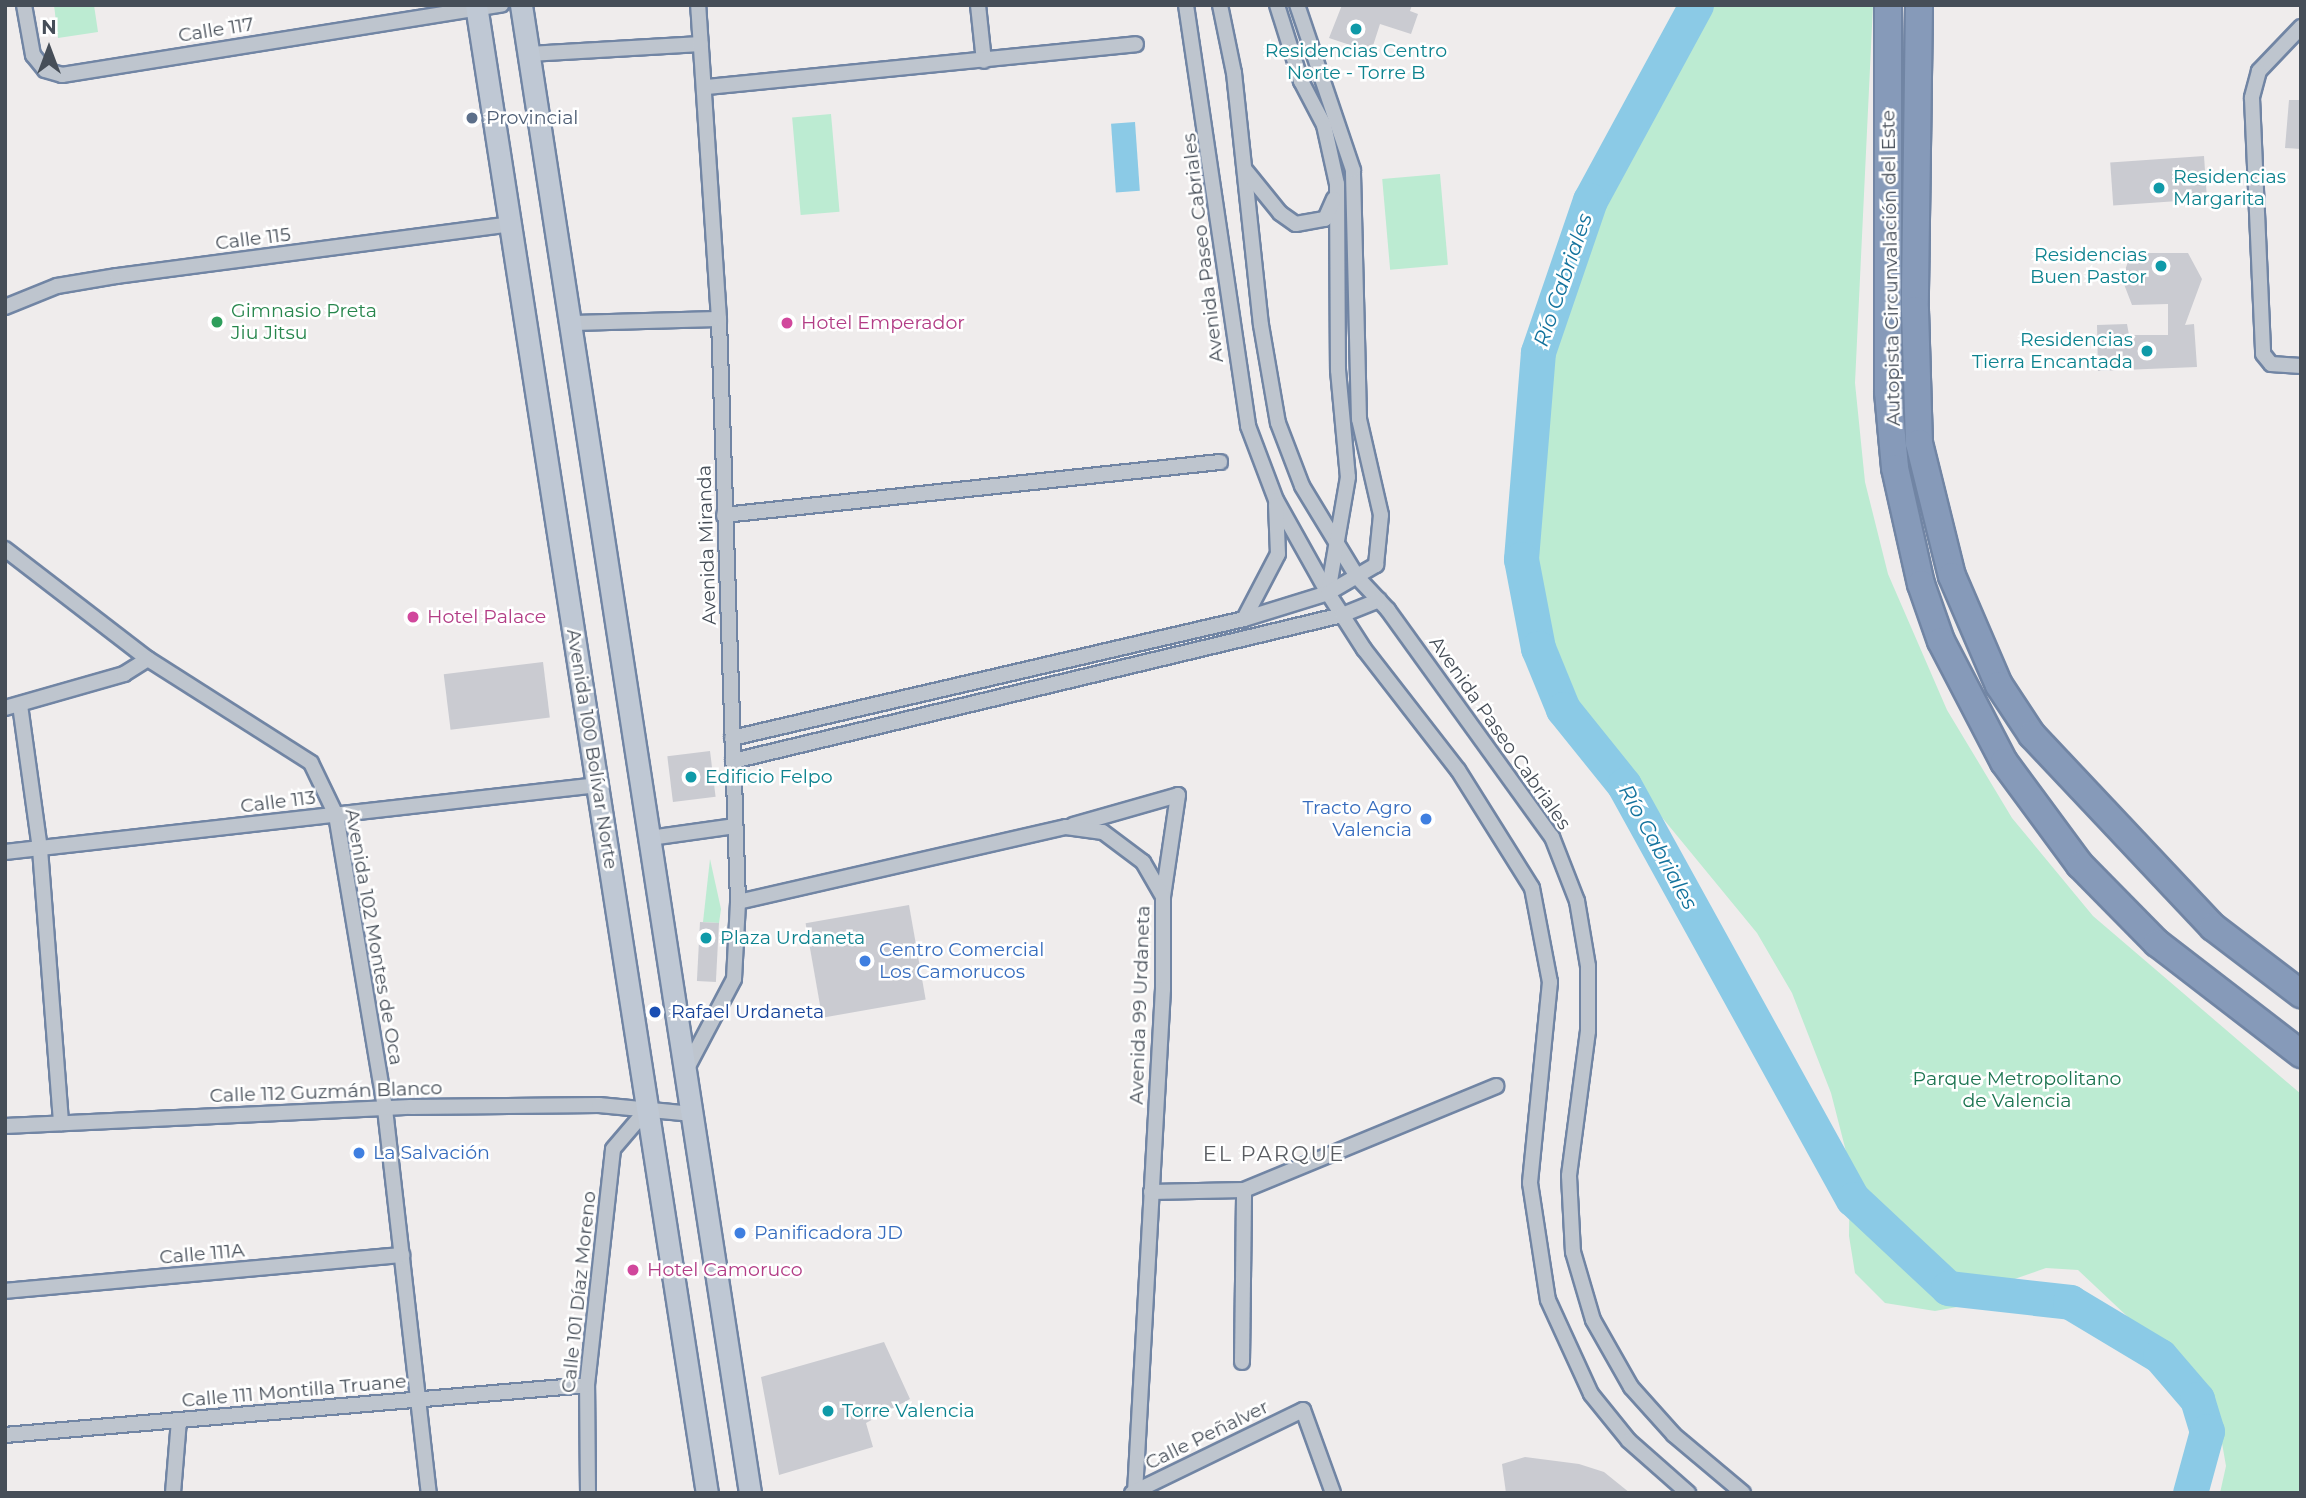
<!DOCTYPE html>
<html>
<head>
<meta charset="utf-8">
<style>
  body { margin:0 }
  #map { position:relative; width:2306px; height:1498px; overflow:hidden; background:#efecec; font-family:Montserrat,sans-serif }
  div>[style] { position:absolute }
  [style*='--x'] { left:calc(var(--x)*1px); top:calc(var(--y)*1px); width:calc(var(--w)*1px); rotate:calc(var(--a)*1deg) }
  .green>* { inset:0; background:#bcebd2; transform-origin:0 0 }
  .water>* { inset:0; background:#8bcae6; transform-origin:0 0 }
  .river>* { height:35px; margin:-17.5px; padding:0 17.5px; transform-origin:17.5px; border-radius:17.5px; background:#8bcae6 }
  .building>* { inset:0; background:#cacbd1; transform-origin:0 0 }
  .roads { filter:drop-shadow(2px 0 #7185a4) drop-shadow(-2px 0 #7185a4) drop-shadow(0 2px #7185a4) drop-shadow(0 -2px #7185a4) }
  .minor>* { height:14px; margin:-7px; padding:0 7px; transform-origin:7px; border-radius:7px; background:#bec5ce }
  .secondary>* { height:21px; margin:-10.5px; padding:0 10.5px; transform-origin:10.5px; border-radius:10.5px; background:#bfc8d4 }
  .motorway>* { height:26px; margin:-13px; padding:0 13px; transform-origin:13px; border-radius:13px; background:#869ab9 }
  .dots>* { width:19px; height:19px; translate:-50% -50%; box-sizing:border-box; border:4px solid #fff; border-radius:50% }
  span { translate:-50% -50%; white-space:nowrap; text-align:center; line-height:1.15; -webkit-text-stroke:5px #fff; paint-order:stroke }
  .street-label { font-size:19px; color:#464e58 }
  .culture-label { font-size:19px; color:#0d838f }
  .left { translate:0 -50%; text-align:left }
  .right { translate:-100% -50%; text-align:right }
  .service-label { font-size:19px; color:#4e5e75 }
  .leisure-label { font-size:19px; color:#27864d }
  .hotel-label { font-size:19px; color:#b23c85 }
  .shop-label { font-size:19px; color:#366cbe }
  .transit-label { font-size:19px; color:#164399 }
  .park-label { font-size:19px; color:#1b7450 }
  .water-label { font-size:21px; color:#14739d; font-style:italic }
  .neighbourhood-label { font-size:21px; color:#595c61; letter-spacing:2px }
  .frame { position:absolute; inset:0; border:7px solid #464e58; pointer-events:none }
  .north { position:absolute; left:14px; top:14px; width:70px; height:70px; -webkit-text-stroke:5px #fff; paint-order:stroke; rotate:0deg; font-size:19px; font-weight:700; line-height:28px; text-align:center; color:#464e58 }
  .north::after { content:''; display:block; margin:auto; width:24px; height:32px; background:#464e58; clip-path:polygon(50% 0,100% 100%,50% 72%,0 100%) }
</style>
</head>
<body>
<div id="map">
  <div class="green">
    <div style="clip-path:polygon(54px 5px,94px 5px,98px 32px,58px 38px)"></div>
    <div style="clip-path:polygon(1696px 5px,1873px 5px,1855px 383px,1865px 482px,1888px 574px,1947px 710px,2012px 818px,2093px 916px,2301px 1094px,2301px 1493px,2220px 1493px,2226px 1466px,2219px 1426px,2180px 1366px,2078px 1270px,2046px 1268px,2003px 1283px,1979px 1303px,1935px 1311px,1885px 1303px,1855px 1273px,1849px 1236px,1850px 1167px,1831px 1093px,1792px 993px,1757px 933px,1568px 703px,1542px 647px,1527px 589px,1522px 524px,1527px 433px,1546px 324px,1570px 236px,1691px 23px)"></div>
    <div style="left:831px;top:114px;width:98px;height:39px;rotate:85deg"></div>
    <div style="left:1440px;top:174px;width:91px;height:58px;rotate:85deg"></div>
    <div style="clip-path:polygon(710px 859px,721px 909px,719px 923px,703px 922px)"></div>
  </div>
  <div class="water">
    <div style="left:1135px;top:122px;width:69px;height:24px;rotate:86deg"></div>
  </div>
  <div class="river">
    <div style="--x:1696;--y:5;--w:222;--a:118.5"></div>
    <div style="--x:1590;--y:200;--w:161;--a:108.9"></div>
    <div style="--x:1538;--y:352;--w:208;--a:94.7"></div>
    <div style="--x:1521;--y:559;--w:91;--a:79.2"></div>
    <div style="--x:1538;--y:648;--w:66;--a:67.7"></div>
    <div style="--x:1563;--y:709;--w:97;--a:51.2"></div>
    <div style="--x:1624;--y:785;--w:473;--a:61.1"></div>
    <div style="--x:1853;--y:1199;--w:130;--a:43.1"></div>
    <div style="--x:1948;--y:1288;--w:123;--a:6.5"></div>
    <div style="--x:2070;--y:1302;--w:105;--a:31"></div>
    <div style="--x:2160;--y:1356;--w:57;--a:49.3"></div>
    <div style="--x:2197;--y:1399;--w:34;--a:73"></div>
    <div style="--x:2207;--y:1431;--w:64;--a:105.3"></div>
  </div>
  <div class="building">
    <div style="clip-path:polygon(1342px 5px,1412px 5px,1410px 11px,1418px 14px,1411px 34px,1380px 24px,1371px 52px,1329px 38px)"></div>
    <div style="clip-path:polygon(2289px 100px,2301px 100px,2301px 149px,2285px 148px)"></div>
    <div style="left:2204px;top:156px;width:43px;height:94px;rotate:86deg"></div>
    <div style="clip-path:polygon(2131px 253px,2188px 253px,2202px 279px,2185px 325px,2194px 324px,2197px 367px,2098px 371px,2097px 325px,2127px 324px,2129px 335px,2168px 335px,2168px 304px,2132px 305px,2122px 279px)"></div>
    <div style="left:543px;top:662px;width:56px;height:100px;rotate:83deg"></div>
    <div style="left:710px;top:751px;width:46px;height:43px;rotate:83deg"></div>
    <div style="left:909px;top:905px;width:96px;height:105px;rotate:80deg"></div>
    <div style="left:700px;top:922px;width:19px;height:59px;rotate:3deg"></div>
    <div style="clip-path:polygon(884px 1342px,910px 1399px,866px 1423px,873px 1447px,779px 1475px,761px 1377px)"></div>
    <div style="clip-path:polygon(1525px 1457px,1579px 1464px,1604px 1472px,1630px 1493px,1506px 1493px,1502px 1464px)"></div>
  </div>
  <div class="roads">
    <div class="minor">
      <div style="--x:24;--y:5;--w:51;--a:79.8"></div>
      <div style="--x:33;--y:55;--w:19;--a:51"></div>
      <div style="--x:45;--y:70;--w:18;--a:16"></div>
      <div style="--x:62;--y:75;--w:445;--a:-9.1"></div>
      <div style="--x:978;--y:5;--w:56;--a:83.9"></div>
      <div style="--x:1186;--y:5;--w:426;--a:81.6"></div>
      <div style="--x:1248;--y:426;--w:79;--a:69.3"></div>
      <div style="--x:1276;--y:500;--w:107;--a:60.8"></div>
      <div style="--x:1328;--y:593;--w:67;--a:57.3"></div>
      <div style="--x:1364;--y:649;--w:153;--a:52.2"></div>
      <div style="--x:1458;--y:770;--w:139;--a:57.9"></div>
      <div style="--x:1532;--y:888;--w:96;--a:79.2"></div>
      <div style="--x:1550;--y:982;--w:202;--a:95.7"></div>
      <div style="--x:1530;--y:1183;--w:118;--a:81.3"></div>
      <div style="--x:1548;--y:1300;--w:103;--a:65.4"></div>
      <div style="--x:1591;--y:1394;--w:60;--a:51"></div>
      <div style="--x:1629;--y:1441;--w:79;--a:41.4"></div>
      <div style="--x:1220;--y:5;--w:69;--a:78.4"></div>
      <div style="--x:1234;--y:73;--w:253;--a:83.9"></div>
      <div style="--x:1261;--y:325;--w:99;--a:80.2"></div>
      <div style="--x:1278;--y:423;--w:67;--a:69.1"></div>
      <div style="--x:1302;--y:486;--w:108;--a:58.7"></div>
      <div style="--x:1358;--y:578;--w:44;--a:46.8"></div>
      <div style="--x:1388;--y:610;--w:280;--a:54.2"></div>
      <div style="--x:1552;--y:837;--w:69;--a:68.7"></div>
      <div style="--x:1577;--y:901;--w:66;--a:80.4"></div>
      <div style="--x:1588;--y:966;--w:65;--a:90"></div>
      <div style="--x:1588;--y:1031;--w:146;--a:97.5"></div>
      <div style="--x:1569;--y:1176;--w:76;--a:87"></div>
      <div style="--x:1573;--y:1252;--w:71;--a:73.6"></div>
      <div style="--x:1593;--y:1320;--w:77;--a:60.4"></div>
      <div style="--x:1631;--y:1387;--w:64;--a:48.1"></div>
      <div style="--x:1674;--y:1435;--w:90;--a:40"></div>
      <div style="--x:1277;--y:5;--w:80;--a:72.5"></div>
      <div style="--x:1301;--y:81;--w:50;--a:62.4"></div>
      <div style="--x:1324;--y:125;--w:60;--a:77.6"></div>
      <div style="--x:1337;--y:184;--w:186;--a:89.7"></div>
      <div style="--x:1338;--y:370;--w:107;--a:84.7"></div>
      <div style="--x:1348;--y:477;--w:118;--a:99.8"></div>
      <div style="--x:2301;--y:27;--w:61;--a:133.7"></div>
      <div style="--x:2259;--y:71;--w:28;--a:105"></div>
      <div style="--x:2252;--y:98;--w:256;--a:87.5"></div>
      <div style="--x:2263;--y:354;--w:13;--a:51"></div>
      <div style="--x:2271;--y:364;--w:30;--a:4"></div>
      <div style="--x:529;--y:54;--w:172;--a:-3.3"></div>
      <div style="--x:707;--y:87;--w:431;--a:-5.7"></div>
      <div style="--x:1246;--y:171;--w:54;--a:51"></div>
      <div style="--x:1280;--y:213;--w:19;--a:35"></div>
      <div style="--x:1296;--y:224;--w:29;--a:-10"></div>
      <div style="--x:1325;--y:219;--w:22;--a:-66"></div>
      <div style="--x:5;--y:307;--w:56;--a:-22"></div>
      <div style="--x:57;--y:286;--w:61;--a:-9.5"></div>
      <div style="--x:117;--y:276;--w:397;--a:-7.5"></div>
      <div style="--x:572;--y:323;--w:147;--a:-1.6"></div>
      <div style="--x:724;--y:515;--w:499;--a:-6.1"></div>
      <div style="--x:5;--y:549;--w:180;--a:37.6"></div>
      <div style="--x:148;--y:659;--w:193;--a:32.5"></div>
      <div style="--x:311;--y:763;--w:58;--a:64.3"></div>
      <div style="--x:336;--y:815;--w:298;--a:80.5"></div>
      <div style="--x:385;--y:1109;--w:387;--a:83.5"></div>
      <div style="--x:1244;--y:619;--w:73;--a:-62.4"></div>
      <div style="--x:1278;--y:554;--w:49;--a:-92.3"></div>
      <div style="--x:20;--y:705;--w:145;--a:82.1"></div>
      <div style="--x:40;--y:849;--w:275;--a:85.6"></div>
      <div style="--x:5;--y:708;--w:124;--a:-15.9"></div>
      <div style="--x:124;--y:674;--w:28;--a:-32"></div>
      <div style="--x:732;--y:738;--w:526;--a:-13.08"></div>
      <div style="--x:1244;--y:619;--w:88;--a:-17.2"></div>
      <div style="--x:1328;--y:593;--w:56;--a:-30.3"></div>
      <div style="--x:1376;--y:565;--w:50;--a:-84.3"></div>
      <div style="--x:1381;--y:515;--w:98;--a:-102.9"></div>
      <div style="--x:1359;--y:419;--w:249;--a:-91.4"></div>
      <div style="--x:1353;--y:170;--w:174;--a:-108.7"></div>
      <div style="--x:733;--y:761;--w:626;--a:-13.48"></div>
      <div style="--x:1342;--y:615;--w:40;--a:-22"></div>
      <div style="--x:1073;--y:825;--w:109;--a:-15.9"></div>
      <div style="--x:1178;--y:795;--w:102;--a:98.4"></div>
      <div style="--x:650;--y:838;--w:86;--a:-8"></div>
      <div style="--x:5;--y:852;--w:597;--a:-6.45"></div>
      <div style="--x:738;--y:902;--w:336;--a:-12.9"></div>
      <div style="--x:1066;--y:827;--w:37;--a:8"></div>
      <div style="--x:1103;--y:832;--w:50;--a:36.9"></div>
      <div style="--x:1143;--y:862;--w:39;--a:60"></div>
      <div style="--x:1163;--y:896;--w:93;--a:90"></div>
      <div style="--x:1163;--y:989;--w:505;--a:93.18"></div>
      <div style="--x:685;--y:1072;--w:105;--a:-62.2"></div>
      <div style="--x:734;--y:979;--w:77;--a:-87"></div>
      <div style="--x:738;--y:902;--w:583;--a:-91.87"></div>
      <div style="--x:719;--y:319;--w:315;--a:-93.8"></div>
      <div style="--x:5;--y:1126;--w:406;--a:-2.7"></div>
      <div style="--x:411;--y:1107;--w:188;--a:-0.6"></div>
      <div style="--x:599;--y:1105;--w:94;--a:5.5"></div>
      <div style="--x:1151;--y:1192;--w:93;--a:-1.2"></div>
      <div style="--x:1244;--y:1190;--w:273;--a:-22.4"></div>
      <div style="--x:5;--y:1291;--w:399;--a:-5.2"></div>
      <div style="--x:1242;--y:1362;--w:172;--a:-89.3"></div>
      <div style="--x:5;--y:1435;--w:584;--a:-4.91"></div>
      <div style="--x:173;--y:1493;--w:73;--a:-85.3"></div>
      <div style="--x:588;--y:1493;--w:108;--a:-90.5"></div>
      <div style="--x:587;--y:1385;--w:237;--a:-83.7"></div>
      <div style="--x:613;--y:1149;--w:54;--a:-49.5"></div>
      <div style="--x:1132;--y:1493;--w:190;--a:-25.9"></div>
      <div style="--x:1303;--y:1410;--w:88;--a:70.1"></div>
    </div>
    <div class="secondary">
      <div style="--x:476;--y:5;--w:1506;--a:81.18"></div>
      <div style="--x:521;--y:5;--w:1506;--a:81.25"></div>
    </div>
    <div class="motorway">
      <div style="--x:1888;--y:5;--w:387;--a:90"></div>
      <div style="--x:1888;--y:392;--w:76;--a:84.7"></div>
      <div style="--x:1895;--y:468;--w:119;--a:77.4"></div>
      <div style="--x:1921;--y:584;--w:60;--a:70.7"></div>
      <div style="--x:1941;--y:641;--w:136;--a:62.5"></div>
      <div style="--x:2004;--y:762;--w:128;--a:53.6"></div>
      <div style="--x:2080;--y:865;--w:110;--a:45.4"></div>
      <div style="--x:2157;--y:943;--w:182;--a:37.6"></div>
      <div style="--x:1919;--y:5;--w:305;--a:90.8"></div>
      <div style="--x:1915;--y:310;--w:133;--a:88.3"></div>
      <div style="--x:1919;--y:443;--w:137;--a:76.1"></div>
      <div style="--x:1952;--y:576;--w:119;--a:66.7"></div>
      <div style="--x:1999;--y:685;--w:60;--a:56.6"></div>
      <div style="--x:2032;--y:735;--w:264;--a:46.7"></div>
      <div style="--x:2213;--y:927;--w:111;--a:37.3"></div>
    </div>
  </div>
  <div class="dots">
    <div style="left:1356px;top:29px;background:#0f9aa8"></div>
    <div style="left:472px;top:118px;background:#5c6f8a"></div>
    <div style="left:2159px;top:188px;background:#0f9aa8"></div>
    <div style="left:2161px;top:266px;background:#0f9aa8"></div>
    <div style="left:217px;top:322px;background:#2e9e5b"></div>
    <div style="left:787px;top:323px;background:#d1479c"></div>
    <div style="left:2147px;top:351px;background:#0f9aa8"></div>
    <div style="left:413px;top:617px;background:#d1479c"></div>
    <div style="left:691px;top:777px;background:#0f9aa8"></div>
    <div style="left:1426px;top:819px;background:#3f7fe0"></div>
    <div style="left:706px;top:938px;background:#0f9aa8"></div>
    <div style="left:865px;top:961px;background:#3f7fe0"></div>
    <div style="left:655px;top:1012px;background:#1a4fb4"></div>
    <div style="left:359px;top:1153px;background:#3f7fe0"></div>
    <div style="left:740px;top:1233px;background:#3f7fe0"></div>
    <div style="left:633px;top:1270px;background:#d1479c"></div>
    <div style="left:828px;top:1411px;background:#0f9aa8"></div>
  </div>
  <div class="street-label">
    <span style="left:216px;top:30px;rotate:-9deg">Calle 117</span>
    <span style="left:253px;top:239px;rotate:-7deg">Calle 115</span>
    <span style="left:1203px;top:248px;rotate:-97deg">Avenida Paseo Cabriales</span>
    <span style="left:1891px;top:268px;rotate:-91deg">Autopista Circunvalación del Este</span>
    <span style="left:707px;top:545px;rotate:-92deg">Avenida Miranda</span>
    <span style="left:1500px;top:733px;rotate:55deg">Avenida Paseo Cabriales</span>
    <span style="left:592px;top:749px;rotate:81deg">Avenida 100 Bolívar Norte</span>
    <span style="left:278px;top:802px;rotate:-7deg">Calle 113</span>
    <span style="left:374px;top:937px;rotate:80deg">Avenida 102 Montes de Oca</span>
    <span style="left:1140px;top:1005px;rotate:-88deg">Avenida 99 Urdaneta</span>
    <span style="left:326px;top:1092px;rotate:-2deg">Calle 112 Guzmán Blanco</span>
    <span style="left:202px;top:1254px;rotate:-5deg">Calle 111A</span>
    <span style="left:579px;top:1292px;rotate:-84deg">Calle 101 Díaz Moreno</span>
    <span style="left:294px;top:1391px;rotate:-5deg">Calle 111 Montilla Truane</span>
    <span style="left:1207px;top:1435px;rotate:-26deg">Calle Peñalver</span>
  </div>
  <div class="culture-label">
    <span style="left:1356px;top:62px">Residencias Centro<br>Norte - Torre B</span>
    <span class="left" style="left:2173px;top:188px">Residencias<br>Margarita</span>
    <span class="right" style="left:2147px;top:266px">Residencias<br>Buen Pastor</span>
    <span class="right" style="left:2133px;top:351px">Residencias<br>Tierra Encantada</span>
    <span class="left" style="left:705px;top:777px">Edificio Felpo</span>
    <span class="left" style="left:720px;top:938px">Plaza Urdaneta</span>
    <span class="left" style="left:842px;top:1411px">Torre Valencia</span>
  </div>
  <div class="service-label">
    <span class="left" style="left:486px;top:118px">Provincial</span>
  </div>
  <div class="leisure-label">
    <span class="left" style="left:231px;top:322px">Gimnasio Preta<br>Jiu Jitsu</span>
  </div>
  <div class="hotel-label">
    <span class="left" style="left:801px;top:323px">Hotel Emperador</span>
    <span class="left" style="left:427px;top:617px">Hotel Palace</span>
    <span class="left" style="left:647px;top:1270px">Hotel Camoruco</span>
  </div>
  <div class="shop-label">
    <span class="right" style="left:1412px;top:819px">Tracto Agro<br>Valencia</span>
    <span class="left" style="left:879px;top:961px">Centro Comercial<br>Los Camorucos</span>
    <span class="left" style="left:373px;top:1153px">La Salvación</span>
    <span class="left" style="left:754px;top:1233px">Panificadora JD</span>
  </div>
  <div class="transit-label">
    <span class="left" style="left:671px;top:1012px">Rafael Urdaneta</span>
  </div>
  <div class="park-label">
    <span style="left:2017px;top:1090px">Parque Metropolitano<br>de Valencia</span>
  </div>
  <div class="water-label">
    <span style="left:1563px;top:280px;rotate:-71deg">Río Cabriales</span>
    <span style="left:1658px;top:847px;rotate:61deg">Río Cabriales</span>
  </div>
  <div class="neighbourhood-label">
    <span style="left:1274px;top:1154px">EL PARQUE</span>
  </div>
  <div class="frame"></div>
  <div class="north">N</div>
</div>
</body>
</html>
